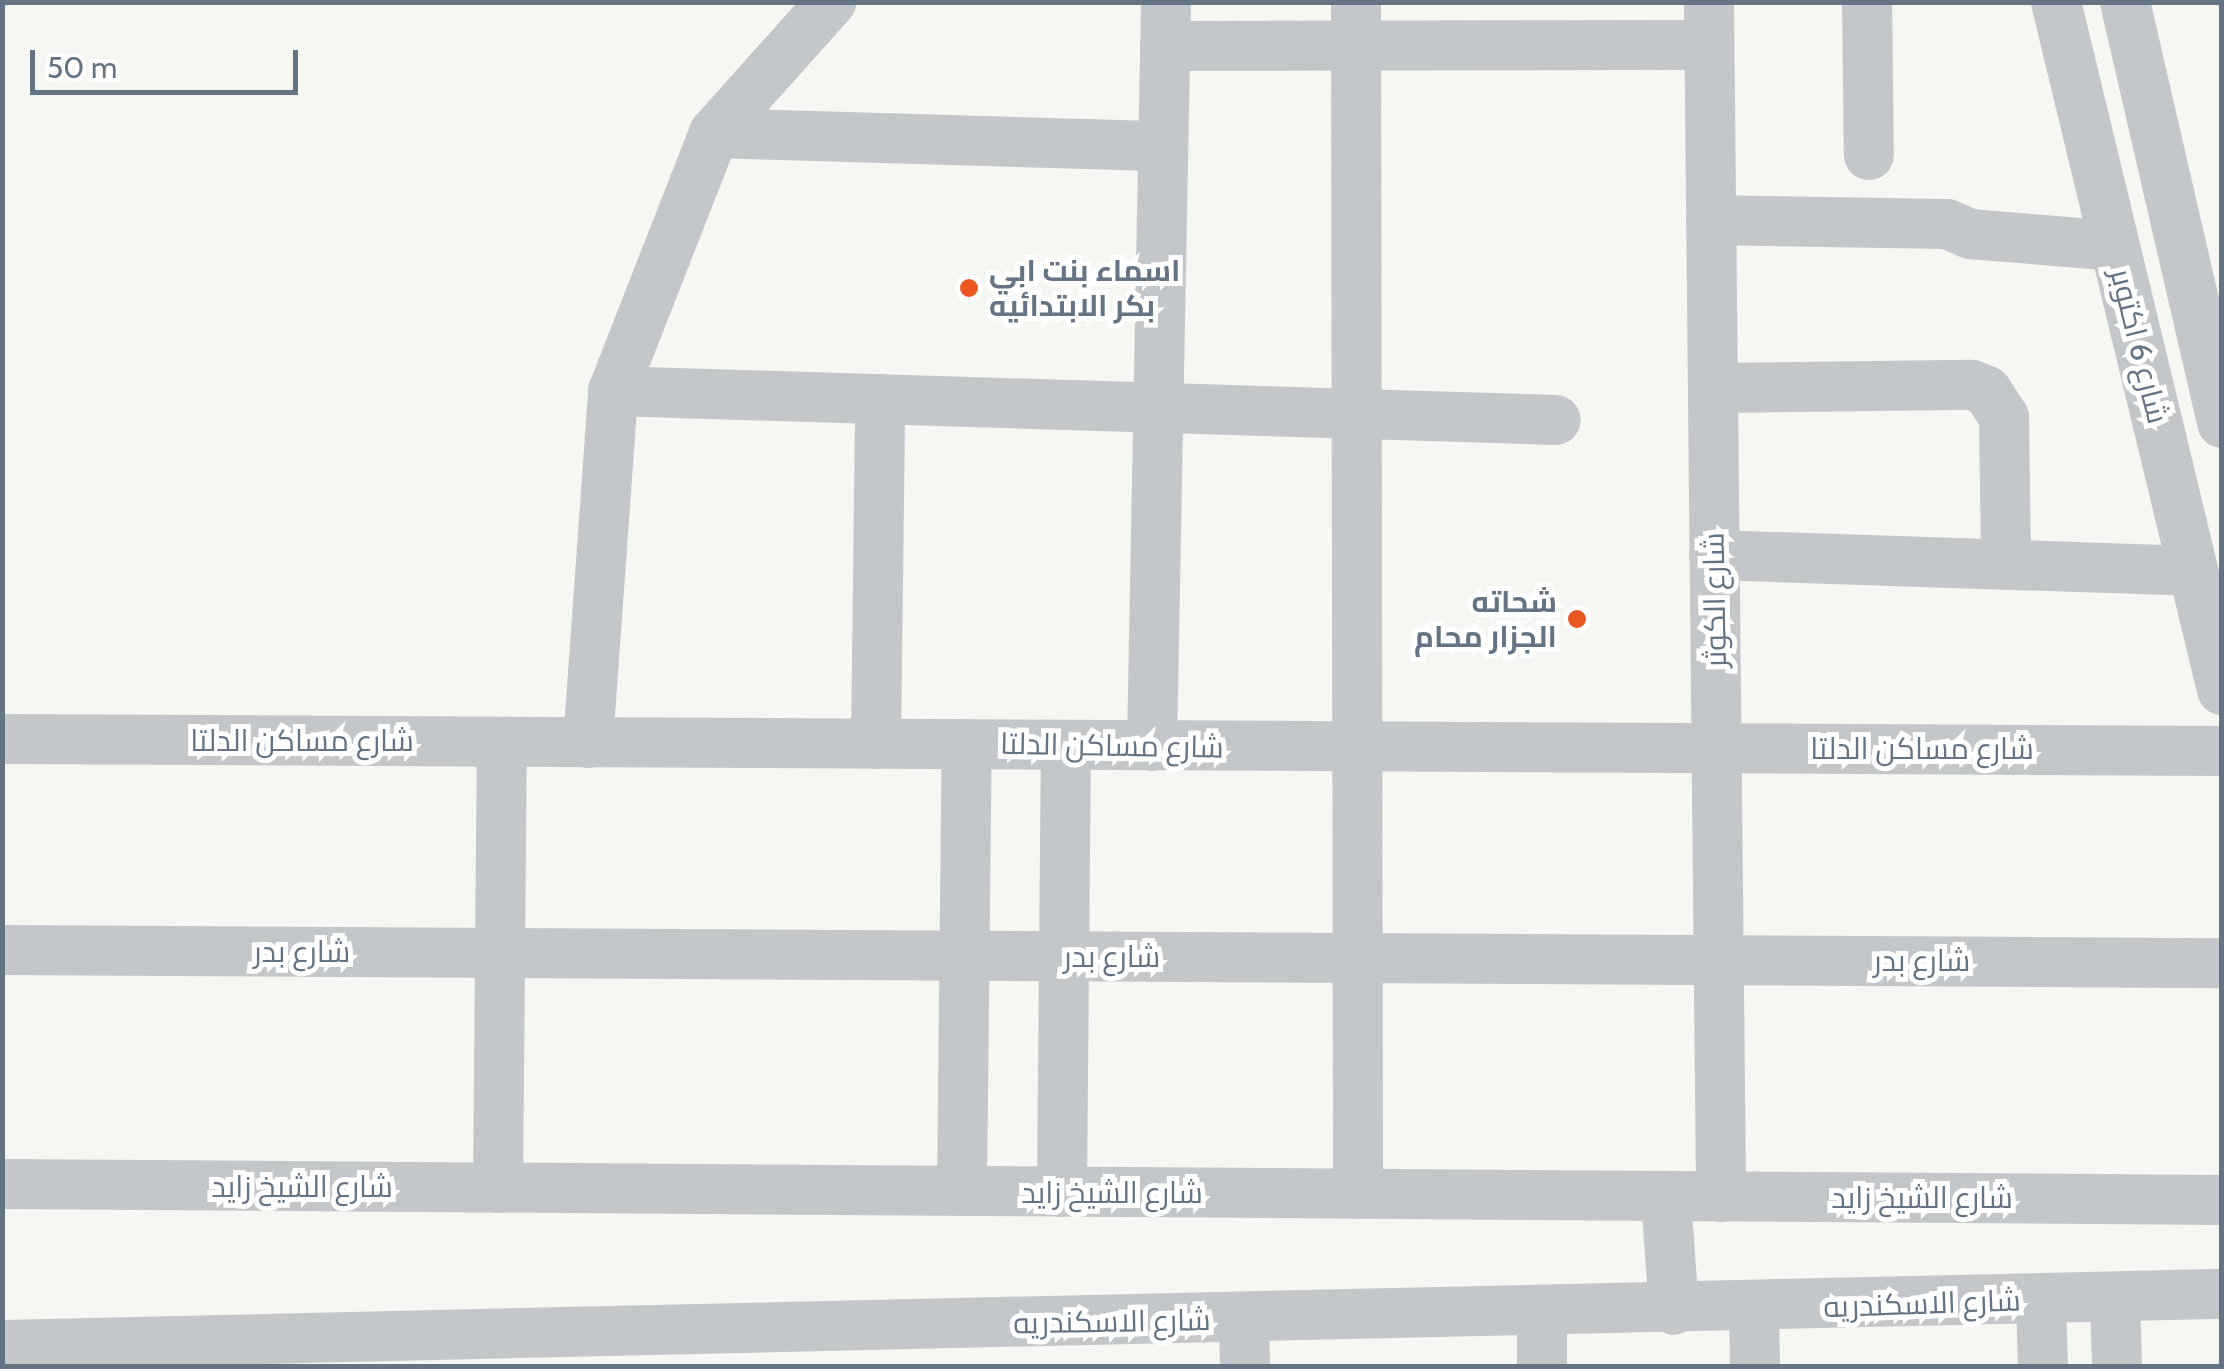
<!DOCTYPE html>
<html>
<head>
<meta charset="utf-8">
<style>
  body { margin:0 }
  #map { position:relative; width:2224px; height:1369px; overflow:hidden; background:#f6f6f2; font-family:Cabin,Cairo,sans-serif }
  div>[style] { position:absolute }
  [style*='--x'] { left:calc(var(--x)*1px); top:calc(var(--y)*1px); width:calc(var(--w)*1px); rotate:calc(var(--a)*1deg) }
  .minor>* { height:50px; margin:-25px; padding:0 25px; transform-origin:25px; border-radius:25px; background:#c3c7ca }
  .dots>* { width:28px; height:28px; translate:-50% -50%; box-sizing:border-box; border:5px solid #fff; border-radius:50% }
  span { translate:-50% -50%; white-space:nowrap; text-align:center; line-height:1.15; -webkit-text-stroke:10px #fff; paint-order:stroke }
  .poi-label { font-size:30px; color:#647484; font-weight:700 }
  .left { translate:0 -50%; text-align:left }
  .right { translate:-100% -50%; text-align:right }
  .street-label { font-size:30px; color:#647484 }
  .frame { position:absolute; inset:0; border:5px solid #647484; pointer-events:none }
  .scale { position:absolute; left:30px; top:50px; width:268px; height:45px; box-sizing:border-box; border:5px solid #647484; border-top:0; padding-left:12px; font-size:30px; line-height:35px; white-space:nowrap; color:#647484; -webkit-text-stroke:8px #fff; paint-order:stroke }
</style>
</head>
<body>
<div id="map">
  <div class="minor">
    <div style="--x:1356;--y:2;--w:1192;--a:89.9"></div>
    <div style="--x:1709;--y:2;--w:1195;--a:89.42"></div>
    <div style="--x:1867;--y:2;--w:153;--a:89.3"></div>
    <div style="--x:2056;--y:2;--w:708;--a:76.43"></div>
    <div style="--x:2125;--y:2;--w:432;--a:77"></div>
    <div style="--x:1165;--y:46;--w:544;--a:-0.11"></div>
    <div style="--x:714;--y:133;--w:449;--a:1.7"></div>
    <div style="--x:1711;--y:220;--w:236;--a:1"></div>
    <div style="--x:1947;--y:224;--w:25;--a:23"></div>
    <div style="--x:1970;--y:234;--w:145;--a:4.7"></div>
    <div style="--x:1713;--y:388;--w:259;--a:-0.7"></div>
    <div style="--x:1972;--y:385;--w:16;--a:22"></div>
    <div style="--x:1987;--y:391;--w:31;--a:57"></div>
    <div style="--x:2004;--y:417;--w:148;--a:89.2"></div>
    <div style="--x:613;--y:391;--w:943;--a:1.76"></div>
    <div style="--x:1714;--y:555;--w:479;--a:1.9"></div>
    <div style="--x:2;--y:739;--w:2220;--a:0.31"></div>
    <div style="--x:588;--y:743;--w:353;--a:-85.9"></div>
    <div style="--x:613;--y:391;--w:277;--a:-68.6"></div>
    <div style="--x:714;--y:133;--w:176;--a:-48.2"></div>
    <div style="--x:876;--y:744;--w:345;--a:-89.3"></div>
    <div style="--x:1152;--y:746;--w:744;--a:-88.92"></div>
    <div style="--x:2;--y:950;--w:2220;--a:0.34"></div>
    <div style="--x:2;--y:1184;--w:2220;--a:0.41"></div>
    <div style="--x:498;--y:1188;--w:446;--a:-89.5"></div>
    <div style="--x:962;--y:1191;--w:446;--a:-89.4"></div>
    <div style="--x:1062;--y:1192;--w:446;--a:-89.5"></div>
    <div style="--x:1666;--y:1197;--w:113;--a:86"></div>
    <div style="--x:2115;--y:1298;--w:68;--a:88.3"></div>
    <div style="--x:2041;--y:1300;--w:66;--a:88.3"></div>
    <div style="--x:1754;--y:1309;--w:57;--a:89"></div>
    <div style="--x:1244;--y:1319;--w:47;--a:88.8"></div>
    <div style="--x:2;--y:1345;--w:2221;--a:-1.32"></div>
    <div style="--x:1542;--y:1366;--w:53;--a:-90"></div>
  </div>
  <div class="dots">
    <div style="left:969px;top:288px;background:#e85820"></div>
    <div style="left:1577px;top:619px;background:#e85820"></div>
  </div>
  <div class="poi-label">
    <span class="left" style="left:989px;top:288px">اسماء بنت ابي<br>بكر الابتدائيه</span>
    <span class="right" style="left:1557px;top:619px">شحاته<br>الجزار محام</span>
  </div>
  <div class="street-label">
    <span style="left:2139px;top:346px;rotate:76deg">شارع 6 اكتوبر</span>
    <span style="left:1715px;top:600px;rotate:-91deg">شارع الكوثر</span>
    <span style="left:302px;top:741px">شارع مساكن الدلتا</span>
    <span style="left:1112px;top:746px;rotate:1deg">شارع مساكن الدلتا</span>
    <span style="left:1922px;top:749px">شارع مساكن الدلتا</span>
    <span style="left:302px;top:952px">شارع بدر</span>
    <span style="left:1112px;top:957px">شارع بدر</span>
    <span style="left:1922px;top:961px">شارع بدر</span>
    <span style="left:302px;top:1187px">شارع الشيخ زايد</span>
    <span style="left:1112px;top:1193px">شارع الشيخ زايد</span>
    <span style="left:1922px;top:1198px">شارع الشيخ زايد</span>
    <span style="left:1922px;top:1304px;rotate:-2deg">شارع الاسكندريه</span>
    <span style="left:1112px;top:1322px;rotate:-1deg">شارع الاسكندريه</span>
  </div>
  <div class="frame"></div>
  <div class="scale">50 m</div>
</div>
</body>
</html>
